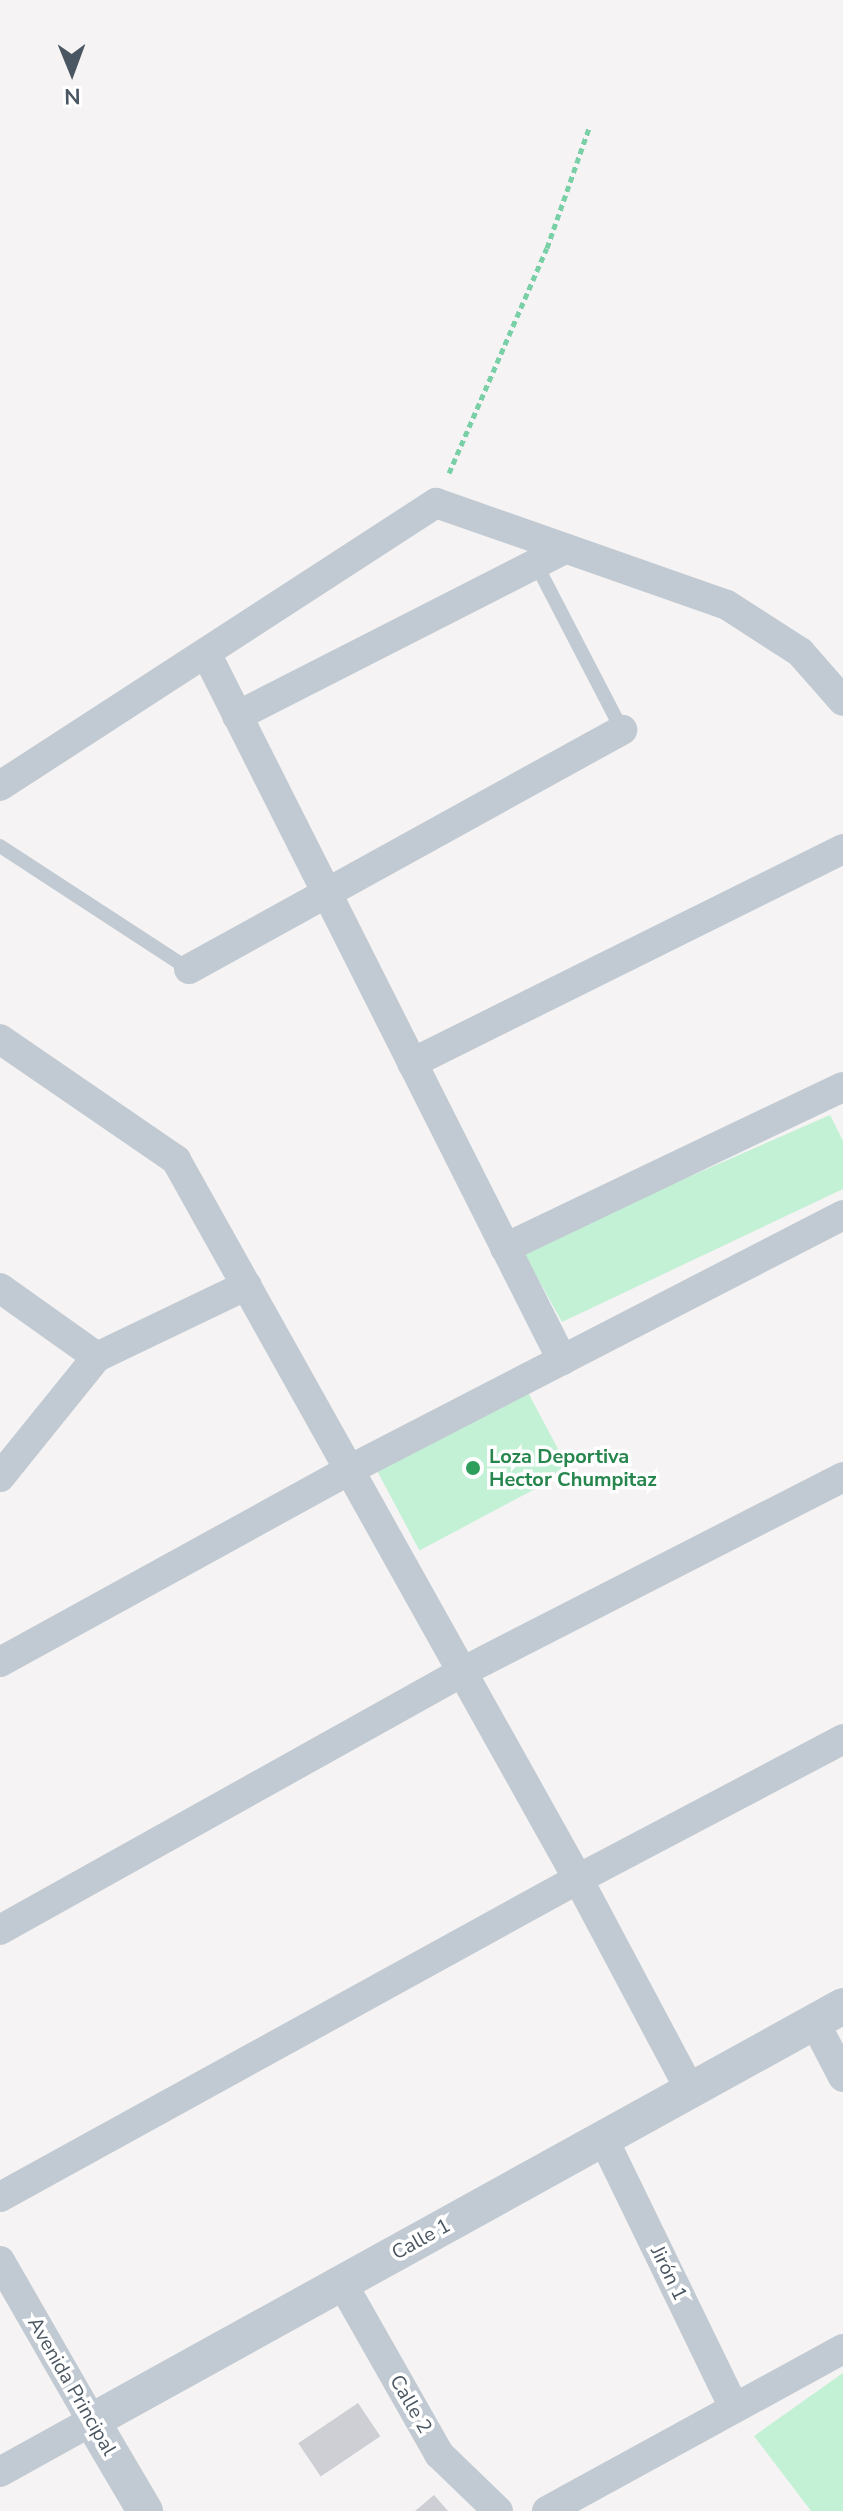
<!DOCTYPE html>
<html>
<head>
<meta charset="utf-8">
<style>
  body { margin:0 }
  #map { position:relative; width:843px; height:2511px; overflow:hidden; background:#f5f3f3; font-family:"Nunito Sans",sans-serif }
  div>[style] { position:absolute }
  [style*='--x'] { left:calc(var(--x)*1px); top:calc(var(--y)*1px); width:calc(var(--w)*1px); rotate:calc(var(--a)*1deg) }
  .green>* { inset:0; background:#c3f1d5; transform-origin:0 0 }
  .building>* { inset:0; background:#cdcfd5; transform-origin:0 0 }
  .path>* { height:5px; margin-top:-2.5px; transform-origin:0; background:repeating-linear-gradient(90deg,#7ad0a6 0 6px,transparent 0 10px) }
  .service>* { height:14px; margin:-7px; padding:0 7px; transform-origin:7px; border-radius:7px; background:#c1cad2 }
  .minor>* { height:30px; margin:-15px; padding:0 15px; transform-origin:15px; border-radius:15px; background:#c1cad2 }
  .tertiary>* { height:36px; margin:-18px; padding:0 18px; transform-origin:18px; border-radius:18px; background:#c1cad2 }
  .dots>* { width:22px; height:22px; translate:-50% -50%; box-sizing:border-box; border:4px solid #fff; border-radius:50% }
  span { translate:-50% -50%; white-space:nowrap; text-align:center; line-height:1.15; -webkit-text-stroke:7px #fff; paint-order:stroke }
  .leisure-label { font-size:20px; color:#27864d; font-weight:700 }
  .left { translate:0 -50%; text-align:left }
  .street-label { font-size:20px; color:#4a5661 }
  .north { position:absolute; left:32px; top:32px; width:80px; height:80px; -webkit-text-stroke:6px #fff; paint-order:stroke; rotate:179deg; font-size:22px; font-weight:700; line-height:32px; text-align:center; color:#4a5661 }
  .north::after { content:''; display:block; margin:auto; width:28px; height:36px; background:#4a5661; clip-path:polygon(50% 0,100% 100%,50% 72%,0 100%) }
</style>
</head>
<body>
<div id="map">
  <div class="green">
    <div style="clip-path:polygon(830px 1115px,843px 1141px,843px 1189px,562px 1322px,522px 1250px)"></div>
    <div style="left:524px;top:1385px;width:97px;height:170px;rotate:62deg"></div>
    <div style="clip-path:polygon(843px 2373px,843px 2511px,811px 2511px,754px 2436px)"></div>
  </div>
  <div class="building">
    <div style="left:358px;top:2403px;width:40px;height:72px;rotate:56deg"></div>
    <div style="clip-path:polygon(434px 2495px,448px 2511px,415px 2511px)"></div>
  </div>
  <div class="path">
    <div style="--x:449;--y:473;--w:245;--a:-66.5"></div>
    <div style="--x:547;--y:248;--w:127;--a:-70.7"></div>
  </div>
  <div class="service">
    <div style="--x:536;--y:564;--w:187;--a:62.6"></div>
    <div style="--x:0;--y:846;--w:225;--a:33.1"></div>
  </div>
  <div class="minor">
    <div style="--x:206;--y:653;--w:792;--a:63.27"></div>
    <div style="--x:237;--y:716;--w:368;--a:-27"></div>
    <div style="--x:0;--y:786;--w:520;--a:-32.99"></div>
    <div style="--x:436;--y:503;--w:308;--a:19.3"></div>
    <div style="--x:727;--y:605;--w:87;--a:32.8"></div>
    <div style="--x:800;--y:652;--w:65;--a:48.7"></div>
    <div style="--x:189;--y:969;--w:495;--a:-28.9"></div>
    <div style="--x:0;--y:1039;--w:214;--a:34.5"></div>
    <div style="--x:176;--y:1160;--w:824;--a:60.79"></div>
    <div style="--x:578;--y:1879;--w:239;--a:62"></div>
    <div style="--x:412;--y:1063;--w:481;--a:-26.4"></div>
    <div style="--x:505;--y:1248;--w:374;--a:-25.5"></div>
    <div style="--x:0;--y:1288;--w:119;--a:35.4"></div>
    <div style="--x:0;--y:1477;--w:154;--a:-51.1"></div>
    <div style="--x:97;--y:1357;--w:166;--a:-25.6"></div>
    <div style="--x:0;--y:1662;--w:398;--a:-28.8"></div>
    <div style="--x:349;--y:1470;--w:556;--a:-27.3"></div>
    <div style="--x:0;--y:1930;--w:529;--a:-29.18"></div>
    <div style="--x:462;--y:1672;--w:428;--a:-27.1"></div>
    <div style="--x:814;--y:2021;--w:63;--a:62.6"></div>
    <div style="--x:603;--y:2138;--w:300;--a:64.1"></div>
    <div style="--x:0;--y:2197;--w:660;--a:-28.82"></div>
    <div style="--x:578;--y:1879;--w:300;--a:-27.8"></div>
    <div style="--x:0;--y:2261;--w:185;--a:60.1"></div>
    <div style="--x:92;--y:2421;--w:105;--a:151"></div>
    <div style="--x:342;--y:2283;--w:197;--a:60.4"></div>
    <div style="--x:439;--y:2454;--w:82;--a:44"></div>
    <div style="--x:547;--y:2511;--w:337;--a:-28.7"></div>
  </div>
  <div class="tertiary">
    <div style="--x:145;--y:2511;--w:104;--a:-120.5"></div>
    <div style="--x:92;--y:2421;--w:858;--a:-28.92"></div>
  </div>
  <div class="dots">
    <div style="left:473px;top:1468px;background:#2e9e5b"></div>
  </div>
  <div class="leisure-label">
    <span class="left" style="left:489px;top:1468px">Loza Deportiva<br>Hector Chumpitaz</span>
  </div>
  <div class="street-label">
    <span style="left:421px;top:2239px;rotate:-29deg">Calle 1</span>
    <span style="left:669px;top:2273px;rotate:64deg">Jirón 1</span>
    <span style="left:72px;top:2386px;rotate:60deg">Avenida Principal</span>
    <span style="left:411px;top:2404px;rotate:60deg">Calle 2</span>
  </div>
  <div class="north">N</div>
</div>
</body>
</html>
